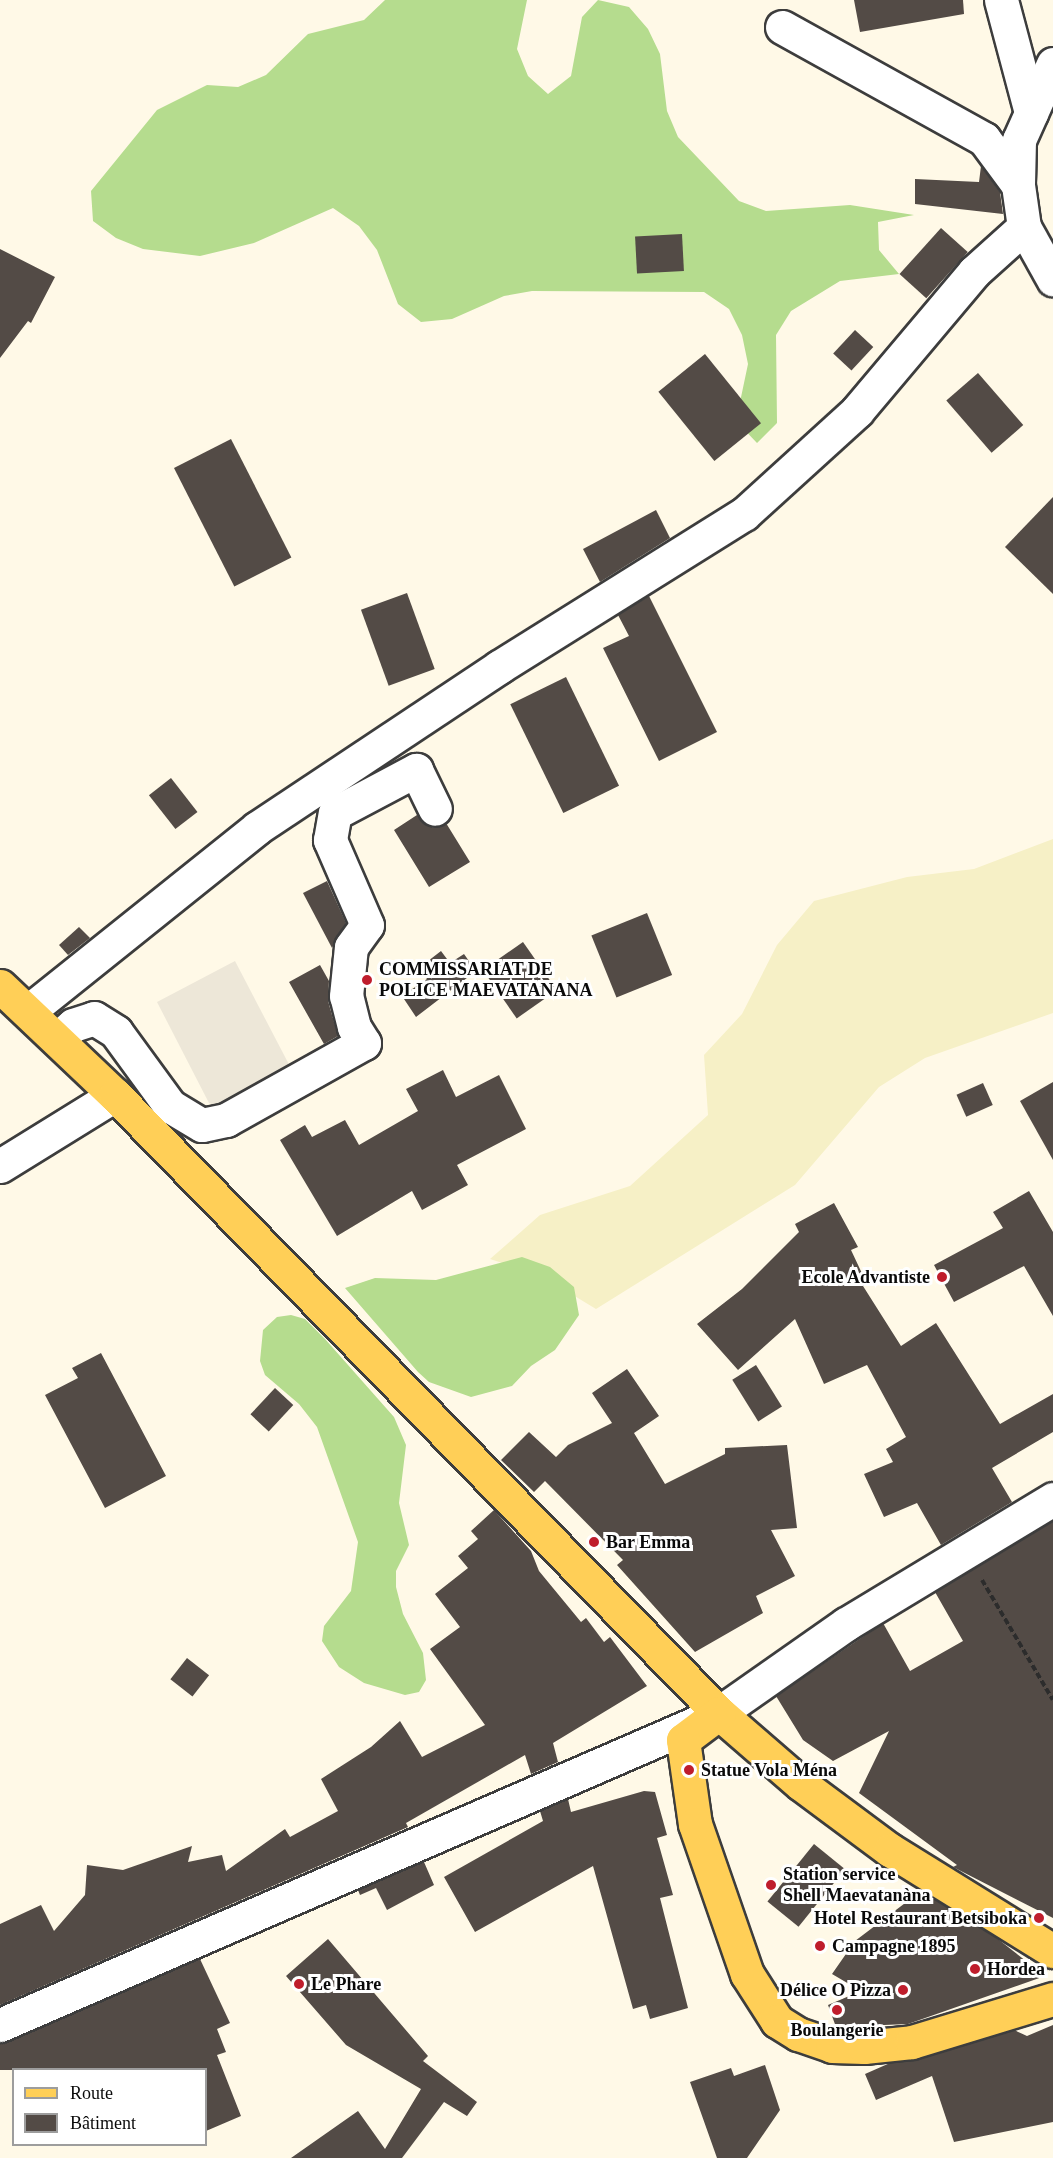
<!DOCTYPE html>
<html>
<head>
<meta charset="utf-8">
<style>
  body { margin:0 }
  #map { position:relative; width:1053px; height:2158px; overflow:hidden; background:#fff9e7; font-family:"Times New Roman",serif }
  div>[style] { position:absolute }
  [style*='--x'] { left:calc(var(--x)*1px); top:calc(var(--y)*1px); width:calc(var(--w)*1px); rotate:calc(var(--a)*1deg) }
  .farmland>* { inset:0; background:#f6f0c6 }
  .forest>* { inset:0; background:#b5dc8e }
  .plaza>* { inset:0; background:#ede7d8 }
  .building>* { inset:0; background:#534b46; transform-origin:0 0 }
  .path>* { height:4px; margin-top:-2px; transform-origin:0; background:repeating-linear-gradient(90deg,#2c2c2c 0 6px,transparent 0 9px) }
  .roads { filter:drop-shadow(2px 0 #3d3d3d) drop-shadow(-2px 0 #3d3d3d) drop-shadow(0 2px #3d3d3d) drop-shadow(0 -2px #3d3d3d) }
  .minor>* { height:33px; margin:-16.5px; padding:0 16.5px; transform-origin:16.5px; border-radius:16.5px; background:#fff }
  .major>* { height:33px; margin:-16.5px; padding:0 16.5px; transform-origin:16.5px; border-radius:16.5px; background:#ffcf57 }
  .dots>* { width:16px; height:16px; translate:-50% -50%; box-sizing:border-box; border:3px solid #fff; border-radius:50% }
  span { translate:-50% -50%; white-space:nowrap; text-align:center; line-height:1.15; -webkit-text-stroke:6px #fff; paint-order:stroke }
  .poi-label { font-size:18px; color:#0a0a0a; font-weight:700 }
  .left { translate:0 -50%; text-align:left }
  .right { translate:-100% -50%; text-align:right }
  .legend { position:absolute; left:12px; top:2068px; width:195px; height:78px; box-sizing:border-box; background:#fff; border:2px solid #9d9d9d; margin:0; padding:8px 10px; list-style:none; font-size:18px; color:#0a0a0a }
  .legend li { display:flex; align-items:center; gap:12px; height:30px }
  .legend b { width:30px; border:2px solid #9d9d9d }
</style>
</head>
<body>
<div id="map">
  <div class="farmland">
    <div style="clip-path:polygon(1053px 839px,1053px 1013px,925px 1058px,879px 1087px,795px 1185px,596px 1309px,540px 1275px,490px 1259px,540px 1215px,630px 1186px,708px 1115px,704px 1055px,742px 1014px,777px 945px,814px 901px,907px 877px,974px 869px)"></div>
  </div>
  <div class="forest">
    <div style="clip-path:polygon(385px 0,527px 0,517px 49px,528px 76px,548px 94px,571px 76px,582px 17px,598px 0,629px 7px,648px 29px,660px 54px,667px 111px,678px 137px,739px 201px,766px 211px,850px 205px,914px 215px,878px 222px,879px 250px,899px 274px,840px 281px,791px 311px,776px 335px,777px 423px,757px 443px,736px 421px,748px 364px,742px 335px,729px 309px,704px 292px,532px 291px,504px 296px,452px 319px,421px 322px,398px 304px,377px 250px,359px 226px,333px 208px,254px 243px,200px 256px,143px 249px,116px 238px,93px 221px,91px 191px,157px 110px,207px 85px,238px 87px,266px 75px,308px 34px,364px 20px)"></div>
    <div style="clip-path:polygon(522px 1257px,550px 1267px,574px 1287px,579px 1315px,555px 1350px,531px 1366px,512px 1386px,471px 1397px,429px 1382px,418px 1372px,345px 1288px,375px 1278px,436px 1280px)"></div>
    <div style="clip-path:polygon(291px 1315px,305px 1319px,325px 1339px,394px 1417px,406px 1445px,399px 1503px,409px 1545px,396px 1571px,396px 1587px,403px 1614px,423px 1653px,426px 1680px,419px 1692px,405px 1695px,364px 1683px,339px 1667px,322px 1641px,324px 1626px,351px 1591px,358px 1542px,317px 1427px,299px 1404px,265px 1375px,260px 1361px,263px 1330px,277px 1317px)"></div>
  </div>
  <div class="plaza">
    <div style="clip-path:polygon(235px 961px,295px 1076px,230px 1110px,209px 1103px,157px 1002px)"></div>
  </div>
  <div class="building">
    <div style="clip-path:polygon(854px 0,963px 0,964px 14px,860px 32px)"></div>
    <div style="clip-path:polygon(981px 166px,1000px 192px,1003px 214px,915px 204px,915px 179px,979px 182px)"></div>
    <div style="left:941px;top:228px;width:36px;height:62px;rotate:42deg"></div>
    <div style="left:682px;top:234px;width:37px;height:47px;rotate:87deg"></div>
    <div style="clip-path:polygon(0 249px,55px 277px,31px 323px,28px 321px,0 358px)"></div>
    <div style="left:855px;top:330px;width:25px;height:32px;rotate:43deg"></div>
    <div style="left:705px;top:354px;width:89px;height:60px;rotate:51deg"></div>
    <div style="left:978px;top:373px;width:69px;height:42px;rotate:49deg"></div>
    <div style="left:231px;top:439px;width:133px;height:64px;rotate:63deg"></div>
    <div style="clip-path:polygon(1053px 497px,1053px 594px,1005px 547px)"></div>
    <div style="clip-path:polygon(656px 510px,670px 538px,600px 582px,583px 549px)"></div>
    <div style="left:407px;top:593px;width:81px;height:49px;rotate:70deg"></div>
    <div style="clip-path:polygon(649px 596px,717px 732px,659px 761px,603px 648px,629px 636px,618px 615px)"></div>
    <div style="left:566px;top:677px;width:121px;height:62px;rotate:64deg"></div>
    <div style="left:171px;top:778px;width:43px;height:28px;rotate:52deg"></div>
    <div style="clip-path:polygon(417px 815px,433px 828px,446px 823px,470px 862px,429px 887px,394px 830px)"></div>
    <div style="clip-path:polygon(327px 881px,346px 923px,332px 948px,303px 893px)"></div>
    <div style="left:647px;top:913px;width:67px;height:60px;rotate:68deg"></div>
    <div style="clip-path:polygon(79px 927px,90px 938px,68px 955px,59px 945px)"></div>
    <div style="left:523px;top:942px;width:59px;height:49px;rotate:55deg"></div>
    <div style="clip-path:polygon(441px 951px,450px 963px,464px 954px,476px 971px,416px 1017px,402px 996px,427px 979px,419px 968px)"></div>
    <div style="clip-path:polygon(320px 965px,329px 981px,328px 1001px,338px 1036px,324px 1044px,289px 982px)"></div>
    <div style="clip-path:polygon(443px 1070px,456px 1097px,499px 1075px,526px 1129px,457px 1165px,468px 1185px,422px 1210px,412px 1191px,337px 1236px,280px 1140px,305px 1125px,312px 1137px,345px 1120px,359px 1145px,418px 1111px,406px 1089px)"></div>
    <div style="clip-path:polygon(1053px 1082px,1053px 1160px,1020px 1101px)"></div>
    <div style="left:983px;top:1083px;width:24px;height:29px;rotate:66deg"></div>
    <div style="clip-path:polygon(1029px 1191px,1053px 1232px,1053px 1316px,1024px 1266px,954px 1302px,934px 1265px,1003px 1228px,993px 1212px)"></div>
    <div style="clip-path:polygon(834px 1203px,858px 1247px,851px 1250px,867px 1284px,863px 1286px,901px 1346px,936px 1323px,1000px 1424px,1053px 1394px,1053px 1432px,992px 1468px,1012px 1502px,941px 1545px,917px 1503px,884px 1517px,864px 1474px,893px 1462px,886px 1449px,906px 1437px,867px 1365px,824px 1384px,795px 1319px,738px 1370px,697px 1324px,742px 1289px,799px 1232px,795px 1224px)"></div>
    <div style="clip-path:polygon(101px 1353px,166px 1476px,105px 1508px,45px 1395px,78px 1378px,72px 1368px)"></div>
    <div style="left:756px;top:1365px;width:49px;height:28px;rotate:58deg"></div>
    <div style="clip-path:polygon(627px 1369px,659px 1416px,634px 1433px,665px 1484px,725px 1454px,725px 1448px,787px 1445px,797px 1528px,771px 1530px,795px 1576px,756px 1596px,763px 1613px,695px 1652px,617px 1565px,623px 1560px,545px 1481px,534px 1492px,501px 1460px,529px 1432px,556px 1457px,568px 1445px,612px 1423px,592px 1393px)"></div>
    <div style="left:275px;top:1388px;width:25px;height:36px;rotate:43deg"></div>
    <div style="clip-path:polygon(494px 1510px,531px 1551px,539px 1571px,581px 1622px,586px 1618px,604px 1642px,610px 1637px,647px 1686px,553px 1743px,558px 1762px,531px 1774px,525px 1755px,406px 1823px,408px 1827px,0 2005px,0 1924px,41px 1905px,54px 1931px,85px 1895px,87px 1865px,123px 1870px,192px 1846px,188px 1862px,222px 1855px,226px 1871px,285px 1829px,290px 1837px,338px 1811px,321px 1779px,371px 1747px,400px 1721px,422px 1757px,485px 1725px,430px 1649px,460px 1627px,435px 1594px,468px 1568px,458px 1556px,478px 1539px,471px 1531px)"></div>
    <div style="clip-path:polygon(1053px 1521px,1053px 1918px,953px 1867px,957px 1865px,859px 1793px,889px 1731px,833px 1761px,803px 1740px,776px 1696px,883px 1623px,910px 1671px,963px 1641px,935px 1592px)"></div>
    <div style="left:187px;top:1658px;width:28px;height:27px;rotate:38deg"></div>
    <div style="clip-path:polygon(644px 1791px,655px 1792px,667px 1835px,657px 1838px,673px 1895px,660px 1898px,688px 2008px,650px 2019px,646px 2005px,633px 2009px,593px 1866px,475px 1932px,444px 1877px,543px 1821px,540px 1811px,568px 1799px,571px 1812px)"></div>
    <div style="left:814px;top:1844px;width:40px;height:74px;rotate:39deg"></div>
    <div style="clip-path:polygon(424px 1862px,434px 1885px,387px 1910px,376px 1888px,360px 1895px,358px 1890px)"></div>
    <div style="clip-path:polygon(921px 1891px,994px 1936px,1045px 1976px,908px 2024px,836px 2027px,828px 2005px,861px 1991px,832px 1974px,855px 1941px)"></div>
    <div style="clip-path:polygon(328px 1939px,428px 2056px,423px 2061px,477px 2102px,467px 2116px,444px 2102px,402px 2158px,291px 2158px,358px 2111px,385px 2149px,421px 2089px,346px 2045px,286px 1976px)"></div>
    <div style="clip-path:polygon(200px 1959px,230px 2023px,217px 2029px,226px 2052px,217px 2055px,241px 2116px,206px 2131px,206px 2070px,0 2070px,0 2043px)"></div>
    <div style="clip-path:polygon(1053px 2025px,1053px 2122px,954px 2142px,932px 2076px,876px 2100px,865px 2074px,890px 2063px,917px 2060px,1014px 2030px,1027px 2036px)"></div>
    <div style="clip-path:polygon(765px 2065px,780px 2110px,747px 2158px,717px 2158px,690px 2082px,731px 2068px,734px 2076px)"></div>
  </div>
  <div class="path">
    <div style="--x:982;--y:1580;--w:139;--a:59.4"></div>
  </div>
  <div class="roads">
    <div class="minor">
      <div style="--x:1001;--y:0;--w:117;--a:75.1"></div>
      <div style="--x:782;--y:27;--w:231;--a:29"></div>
      <div style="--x:984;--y:139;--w:57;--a:53.5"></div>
      <div style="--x:1053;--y:64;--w:83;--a:114.1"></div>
      <div style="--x:1019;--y:140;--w:45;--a:91.3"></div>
      <div style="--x:1018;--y:185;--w:42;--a:81.9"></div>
      <div style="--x:1024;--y:227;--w:60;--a:60.9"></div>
      <div style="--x:30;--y:1010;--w:291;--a:-38.7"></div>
      <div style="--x:257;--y:828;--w:291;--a:-33.6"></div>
      <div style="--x:499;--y:667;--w:289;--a:-32"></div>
      <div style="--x:744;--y:514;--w:153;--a:-42.3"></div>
      <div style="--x:857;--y:411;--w:182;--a:-49.9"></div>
      <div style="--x:974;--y:272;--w:67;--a:-42"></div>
      <div style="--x:57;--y:1039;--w:21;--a:-41"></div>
      <div style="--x:73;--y:1025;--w:22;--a:-18"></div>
      <div style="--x:94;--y:1018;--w:26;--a:32"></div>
      <div style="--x:116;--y:1032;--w:92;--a:53.9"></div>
      <div style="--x:170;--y:1106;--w:37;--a:31"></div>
      <div style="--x:202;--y:1125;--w:25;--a:-12"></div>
      <div style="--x:226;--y:1120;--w:158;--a:-29.2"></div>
      <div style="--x:364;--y:1043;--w:19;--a:-122"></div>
      <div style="--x:354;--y:1027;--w:32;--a:-104"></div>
      <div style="--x:346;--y:996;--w:49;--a:-84.2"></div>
      <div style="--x:351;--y:947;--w:27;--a:-54"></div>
      <div style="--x:367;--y:925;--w:93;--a:-113.5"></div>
      <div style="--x:330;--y:840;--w:27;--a:-80"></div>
      <div style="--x:335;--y:813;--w:92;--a:-28"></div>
      <div style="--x:416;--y:770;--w:43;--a:64"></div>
      <div style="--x:0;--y:1166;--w:135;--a:-31.7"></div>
      <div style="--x:0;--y:2025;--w:784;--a:-23.46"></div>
      <div style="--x:719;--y:1713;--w:155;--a:-35"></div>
      <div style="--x:846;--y:1624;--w:242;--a:-31.1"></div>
    </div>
    <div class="major">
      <div style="--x:0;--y:986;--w:158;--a:43.5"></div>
      <div style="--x:115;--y:1095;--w:864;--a:45.66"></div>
      <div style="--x:719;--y:1713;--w:108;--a:40.9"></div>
      <div style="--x:801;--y:1784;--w:111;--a:36.6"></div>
      <div style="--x:890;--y:1850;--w:192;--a:31.8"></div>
      <div style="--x:719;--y:1713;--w:45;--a:143.1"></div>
      <div style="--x:683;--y:1740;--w:85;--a:81.9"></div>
      <div style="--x:695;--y:1824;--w:159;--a:70.9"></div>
      <div style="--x:747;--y:1974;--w:56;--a:57.4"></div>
      <div style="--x:777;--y:2021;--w:25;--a:32"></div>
      <div style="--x:798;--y:2034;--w:36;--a:19"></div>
      <div style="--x:832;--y:2046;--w:32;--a:2"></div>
      <div style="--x:864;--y:2047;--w:48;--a:-5.9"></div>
      <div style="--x:912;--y:2042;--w:147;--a:-17"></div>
    </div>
  </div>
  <div class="dots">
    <div style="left:367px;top:980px;background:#bf1d2c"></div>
    <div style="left:942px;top:1277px;background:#bf1d2c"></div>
    <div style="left:594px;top:1542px;background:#bf1d2c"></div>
    <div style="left:689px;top:1770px;background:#bf1d2c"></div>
    <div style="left:771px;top:1885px;background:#bf1d2c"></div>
    <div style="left:1039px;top:1918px;background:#bf1d2c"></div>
    <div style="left:820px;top:1946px;background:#bf1d2c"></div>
    <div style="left:975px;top:1969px;background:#bf1d2c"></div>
    <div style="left:299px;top:1984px;background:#bf1d2c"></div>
    <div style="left:903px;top:1990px;background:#bf1d2c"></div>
    <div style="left:837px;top:2010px;background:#bf1d2c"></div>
  </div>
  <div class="poi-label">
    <span class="left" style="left:379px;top:980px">COMMISSARIAT DE<br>POLICE MAEVATANANA</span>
    <span class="right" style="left:930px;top:1277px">Ecole Advantiste</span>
    <span class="left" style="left:606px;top:1542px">Bar Emma</span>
    <span class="left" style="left:701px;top:1770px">Statue Vola Ména</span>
    <span class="left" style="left:783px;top:1885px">Station service<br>Shell Maevatanàna</span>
    <span class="right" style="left:1027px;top:1918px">Hotel Restaurant Betsiboka</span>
    <span class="left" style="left:832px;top:1946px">Campagne 1895</span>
    <span class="left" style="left:987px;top:1969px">Hordea</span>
    <span class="left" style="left:311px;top:1984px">Le Phare</span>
    <span class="right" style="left:891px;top:1990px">Délice O Pizza</span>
    <span style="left:837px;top:2030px">Boulangerie</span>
  </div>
  <ul class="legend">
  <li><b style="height:8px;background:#ffcf57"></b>Route</li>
  <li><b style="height:16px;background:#534b46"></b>Bâtiment</li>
  </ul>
</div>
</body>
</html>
